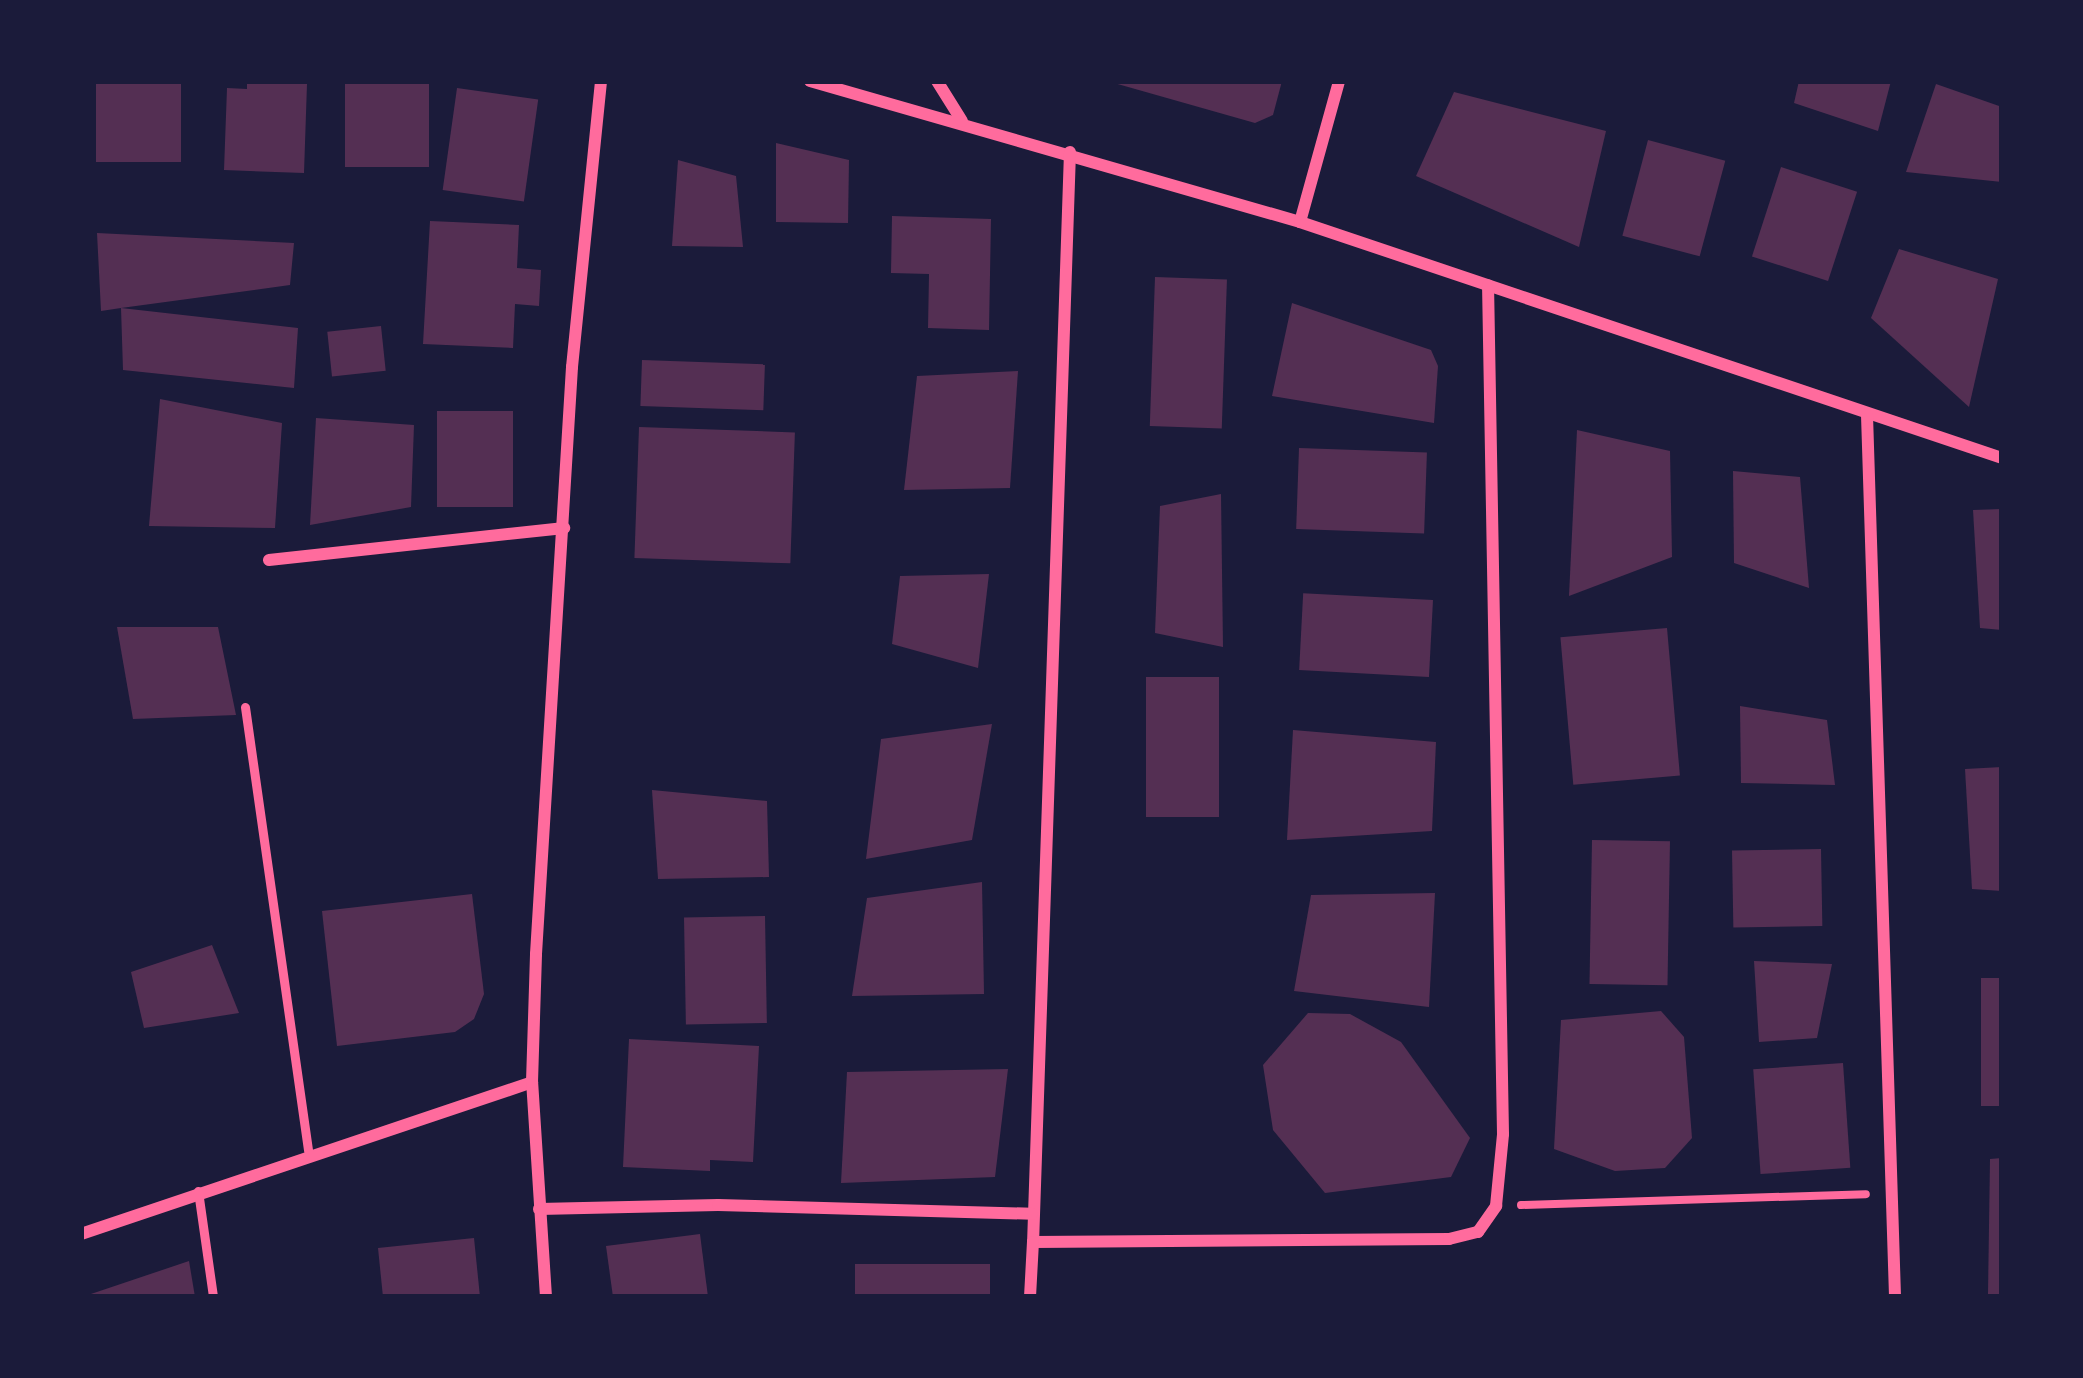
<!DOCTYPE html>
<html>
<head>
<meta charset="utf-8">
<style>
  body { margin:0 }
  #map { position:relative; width:2083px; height:1378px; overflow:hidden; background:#1b1b3a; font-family:"Varela Round",sans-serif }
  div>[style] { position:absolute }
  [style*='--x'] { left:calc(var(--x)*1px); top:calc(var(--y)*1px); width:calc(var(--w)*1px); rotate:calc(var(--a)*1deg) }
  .building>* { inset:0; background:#542f53; transform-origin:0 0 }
  .path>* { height:8px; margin:-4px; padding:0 4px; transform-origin:4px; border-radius:4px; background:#ff6b9d }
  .service>* { height:9px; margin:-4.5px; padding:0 4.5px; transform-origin:4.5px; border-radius:4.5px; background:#ff6b9d }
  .minor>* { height:12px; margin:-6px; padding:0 6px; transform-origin:6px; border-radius:6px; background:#ff6b9d }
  span { translate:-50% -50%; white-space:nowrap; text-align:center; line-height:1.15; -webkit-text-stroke:9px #1b1b3a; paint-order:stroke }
  .frame { position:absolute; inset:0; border:84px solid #1b1b3a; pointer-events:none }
</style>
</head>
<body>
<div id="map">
  <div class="building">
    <div style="left:96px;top:81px;width:85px;height:81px"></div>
    <div style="clip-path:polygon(247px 81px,307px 84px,304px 173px,224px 170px,227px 88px,247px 89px)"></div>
    <div style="left:345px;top:81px;width:84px;height:86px"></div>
    <div style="clip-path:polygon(1107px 81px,1282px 81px,1273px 115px,1255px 123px)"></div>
    <div style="clip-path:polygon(1799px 81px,1891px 81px,1878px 131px,1794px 103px)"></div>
    <div style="clip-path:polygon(1936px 84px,2002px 107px,2002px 182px,1906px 172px)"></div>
    <div style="left:457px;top:88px;width:82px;height:103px;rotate:8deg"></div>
    <div style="clip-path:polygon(1454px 92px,1606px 131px,1579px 247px,1416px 176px)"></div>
    <div style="left:1648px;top:140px;width:80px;height:99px;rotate:15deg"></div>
    <div style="clip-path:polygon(776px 143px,849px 160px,848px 223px,776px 222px)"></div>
    <div style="clip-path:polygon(678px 160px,736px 176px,743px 247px,672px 246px)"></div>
    <div style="left:1781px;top:167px;width:80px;height:94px;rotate:18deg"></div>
    <div style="clip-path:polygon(892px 216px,991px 219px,989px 330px,928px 328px,929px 274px,891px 273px)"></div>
    <div style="clip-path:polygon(430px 221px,519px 225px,517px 268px,541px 270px,539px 306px,515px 304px,513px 348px,423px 344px)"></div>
    <div style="clip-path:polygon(97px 233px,294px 243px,290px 285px,121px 308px,298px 328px,294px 388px,123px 370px,121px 308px,101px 311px)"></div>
    <div style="clip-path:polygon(1899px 249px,1998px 279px,1969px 407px,1871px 318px)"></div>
    <div style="left:1155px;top:277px;width:72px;height:149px;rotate:2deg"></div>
    <div style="clip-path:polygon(1292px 303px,1431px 350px,1438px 366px,1434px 423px,1272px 396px)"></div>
    <div style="left:381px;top:326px;width:45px;height:54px;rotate:84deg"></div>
    <div style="left:642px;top:360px;width:123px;height:46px;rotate:2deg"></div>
    <div style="clip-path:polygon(1018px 371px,1010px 488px,904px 490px,917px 376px)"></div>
    <div style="clip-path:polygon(160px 399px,282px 423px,275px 528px,149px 526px)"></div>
    <div style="left:437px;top:411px;width:76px;height:96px"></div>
    <div style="clip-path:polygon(316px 418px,414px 425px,411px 507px,310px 525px)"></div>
    <div style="left:639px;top:427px;width:156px;height:131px;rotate:2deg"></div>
    <div style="clip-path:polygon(1577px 430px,1670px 451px,1672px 557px,1569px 596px)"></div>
    <div style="left:1299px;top:448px;width:128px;height:81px;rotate:2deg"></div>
    <div style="clip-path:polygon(1733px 471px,1800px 477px,1809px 588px,1734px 563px)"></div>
    <div style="clip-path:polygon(1221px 494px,1223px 647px,1155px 633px,1160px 506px)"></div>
    <div style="clip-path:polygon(2002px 509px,2002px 630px,1980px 628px,1973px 510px)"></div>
    <div style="clip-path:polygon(989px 574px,978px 668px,892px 644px,900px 576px)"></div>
    <div style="left:1433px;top:600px;width:77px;height:130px;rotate:93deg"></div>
    <div style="clip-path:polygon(117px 627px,218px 627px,236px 715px,133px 719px)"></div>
    <div style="left:1667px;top:628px;width:148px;height:107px;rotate:85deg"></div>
    <div style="left:1219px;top:677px;width:140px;height:73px;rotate:90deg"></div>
    <div style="clip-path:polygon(1740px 706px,1827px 720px,1835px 785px,1741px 783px)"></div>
    <div style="clip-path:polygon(992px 724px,972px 840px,866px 859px,881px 739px)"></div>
    <div style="clip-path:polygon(1293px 730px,1436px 742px,1432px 831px,1287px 840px)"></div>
    <div style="clip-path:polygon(2002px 767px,2002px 891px,1972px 889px,1965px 769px)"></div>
    <div style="clip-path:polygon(652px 790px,767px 801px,769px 877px,658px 879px)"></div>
    <div style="left:1592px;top:840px;width:78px;height:144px;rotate:1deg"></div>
    <div style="left:1821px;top:849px;width:77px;height:89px;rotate:89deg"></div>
    <div style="clip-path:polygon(982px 882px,984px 994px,852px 996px,867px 898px)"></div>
    <div style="clip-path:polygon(1435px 893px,1429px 1007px,1294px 991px,1311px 895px)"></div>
    <div style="clip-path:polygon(472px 894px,484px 994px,474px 1019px,455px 1032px,337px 1046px,322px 911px)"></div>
    <div style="left:765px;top:916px;width:107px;height:81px;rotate:89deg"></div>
    <div style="clip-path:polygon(212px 945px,239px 1013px,144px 1028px,131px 972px)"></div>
    <div style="clip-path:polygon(1754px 961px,1832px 964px,1817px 1038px,1759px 1042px)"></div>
    <div style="left:2002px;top:978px;width:128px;height:21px;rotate:90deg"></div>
    <div style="clip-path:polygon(1661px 1011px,1684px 1037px,1692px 1138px,1665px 1168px,1615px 1171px,1554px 1149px,1561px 1020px)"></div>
    <div style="clip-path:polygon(1308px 1013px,1350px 1014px,1401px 1042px,1470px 1138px,1451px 1177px,1325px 1193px,1273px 1130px,1263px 1065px)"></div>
    <div style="clip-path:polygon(629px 1039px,759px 1046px,753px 1162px,710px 1160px,710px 1171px,623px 1167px)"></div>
    <div style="left:1843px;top:1063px;width:105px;height:90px;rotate:86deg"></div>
    <div style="clip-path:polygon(1008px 1069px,995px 1177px,841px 1183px,847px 1072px)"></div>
    <div style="clip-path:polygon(2002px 1158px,2002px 1297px,1995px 1297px,1988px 1294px,1990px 1159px)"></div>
    <div style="clip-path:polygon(700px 1234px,708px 1297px,613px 1297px,606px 1246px)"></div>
    <div style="clip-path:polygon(474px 1238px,480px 1297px,383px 1297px,378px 1248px)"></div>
    <div style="clip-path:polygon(189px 1261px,195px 1297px,85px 1297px,85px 1296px)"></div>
    <div style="left:855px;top:1264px;width:135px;height:33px"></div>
  </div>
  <div class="path">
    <div style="--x:1521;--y:1205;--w:345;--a:-1.8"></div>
  </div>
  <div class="service">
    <div style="--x:245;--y:707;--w:448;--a:81.9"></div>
    <div style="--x:198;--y:1191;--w:107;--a:81.9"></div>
  </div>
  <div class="minor">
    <div style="--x:810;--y:81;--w:510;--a:16.05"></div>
    <div style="--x:1300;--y:222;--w:741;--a:18.58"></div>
    <div style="--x:937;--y:81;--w:47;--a:58"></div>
    <div style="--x:1070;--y:152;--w:1091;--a:91.94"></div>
    <div style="--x:1033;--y:1242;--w:416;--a:-0.4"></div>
    <div style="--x:1449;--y:1239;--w:30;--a:-14"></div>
    <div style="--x:1478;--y:1232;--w:32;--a:-55"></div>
    <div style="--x:1496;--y:1206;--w:72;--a:-84.4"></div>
    <div style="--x:1503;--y:1134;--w:849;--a:-91.01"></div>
    <div style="--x:1300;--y:222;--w:146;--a:-74.5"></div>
    <div style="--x:1867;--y:415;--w:882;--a:88.18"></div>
    <div style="--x:269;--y:560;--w:297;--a:-6.2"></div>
    <div style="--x:539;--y:1209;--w:179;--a:-1.3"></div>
    <div style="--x:718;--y:1205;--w:314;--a:1.6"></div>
    <div style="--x:81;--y:1234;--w:476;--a:-18.6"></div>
    <div style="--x:546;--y:1297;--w:215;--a:-93.7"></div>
    <div style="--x:532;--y:1082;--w:128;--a:-88.2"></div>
    <div style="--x:536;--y:954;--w:588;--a:-86.49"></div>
    <div style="--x:572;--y:367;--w:287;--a:-84.2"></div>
    <div style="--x:1030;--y:1297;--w:55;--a:-86.9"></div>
  </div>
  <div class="frame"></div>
</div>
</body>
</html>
